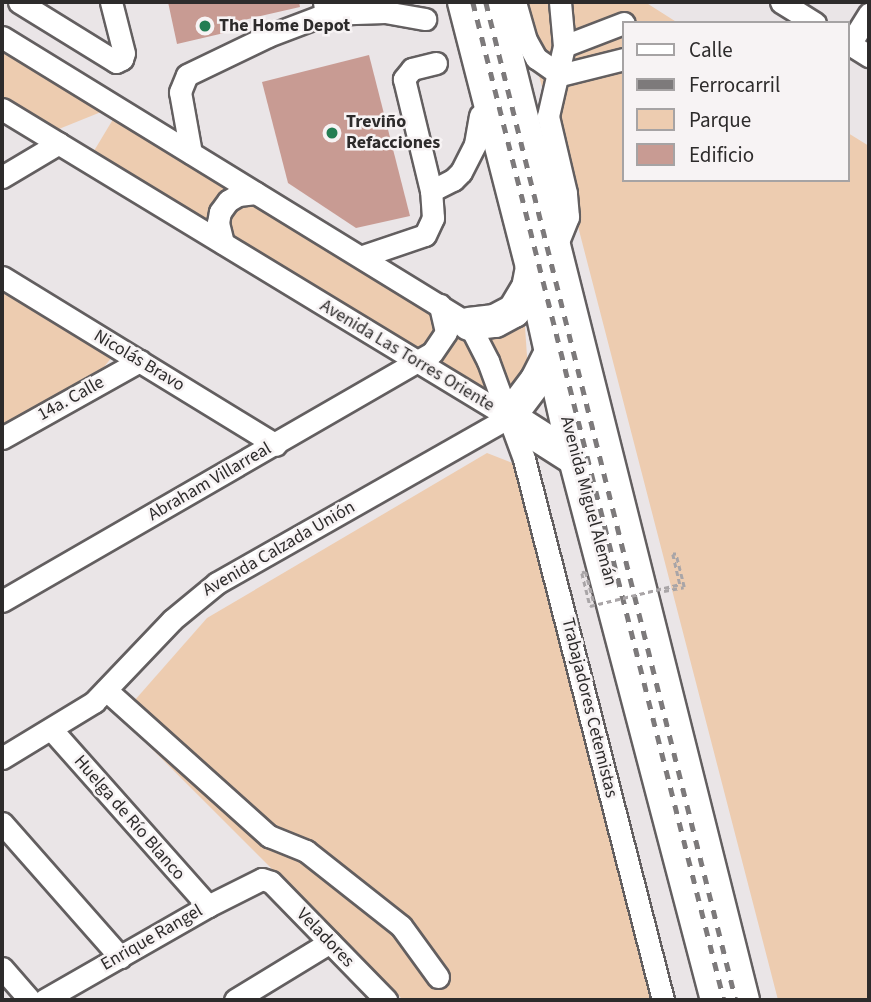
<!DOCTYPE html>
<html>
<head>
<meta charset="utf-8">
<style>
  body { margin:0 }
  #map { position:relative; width:871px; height:1002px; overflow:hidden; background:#eae5e7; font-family:"Source Sans 3",sans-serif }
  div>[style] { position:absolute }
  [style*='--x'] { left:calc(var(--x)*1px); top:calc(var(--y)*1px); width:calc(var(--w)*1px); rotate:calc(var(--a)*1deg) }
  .green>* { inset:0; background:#edccb0; transform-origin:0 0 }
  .building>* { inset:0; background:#c89b93 }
  .path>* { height:2.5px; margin-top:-1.25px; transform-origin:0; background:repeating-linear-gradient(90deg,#a9a5a7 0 5px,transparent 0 8.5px) }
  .roads { filter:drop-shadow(2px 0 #635f60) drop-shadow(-2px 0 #635f60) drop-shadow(0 2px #635f60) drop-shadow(0 -2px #635f60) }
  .minor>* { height:21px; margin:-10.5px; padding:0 10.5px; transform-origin:10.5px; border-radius:10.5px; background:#fff }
  .highway>* { height:32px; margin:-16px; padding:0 16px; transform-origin:16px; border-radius:16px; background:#fff }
  .rail>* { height:4.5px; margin-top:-2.25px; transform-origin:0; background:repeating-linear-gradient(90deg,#7d7a7b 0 9px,transparent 0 18px) }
  .path-bridge>* { height:2.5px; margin-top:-1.25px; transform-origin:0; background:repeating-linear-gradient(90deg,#a9a5a7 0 5px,transparent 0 8.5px) }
  .dots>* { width:19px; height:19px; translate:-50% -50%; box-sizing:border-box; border:4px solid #f7f3f4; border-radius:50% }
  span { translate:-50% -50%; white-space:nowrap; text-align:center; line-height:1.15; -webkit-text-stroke:5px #f7f3f4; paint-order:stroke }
  .poi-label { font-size:18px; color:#2d2b2b; font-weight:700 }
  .left { translate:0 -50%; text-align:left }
  .street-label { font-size:18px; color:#2d2b2b }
  .frame { position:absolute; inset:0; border:4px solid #2d2b2b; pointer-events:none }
  .legend { position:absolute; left:622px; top:21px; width:228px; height:161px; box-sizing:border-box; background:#f7f3f4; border:2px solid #a6a3a4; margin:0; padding:9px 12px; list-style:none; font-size:21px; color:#2d2b2b }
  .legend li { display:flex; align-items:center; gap:14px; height:35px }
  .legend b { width:35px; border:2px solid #a6a3a4 }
</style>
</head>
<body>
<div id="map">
  <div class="green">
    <div style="clip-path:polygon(520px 2px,645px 2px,678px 23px,624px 23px,624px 180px,848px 180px,848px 133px,869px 146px,869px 1000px,778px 1000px)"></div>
    <div style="clip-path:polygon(2px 46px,106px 110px,54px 131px,2px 99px)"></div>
    <div style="left:115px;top:116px;width:133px;height:47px;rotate:31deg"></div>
    <div style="clip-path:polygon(245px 199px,439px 312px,439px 336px,415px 351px,228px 238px,228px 211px)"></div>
    <div style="clip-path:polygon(2px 290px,112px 357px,104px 367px,2px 425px)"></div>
    <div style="clip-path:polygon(524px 312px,528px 371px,509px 405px,481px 332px)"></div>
    <div style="clip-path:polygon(467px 330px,488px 392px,434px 362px,447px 351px,455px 332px)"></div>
    <div style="clip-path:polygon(487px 453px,515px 464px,654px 1000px,403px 1000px,120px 717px,207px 618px)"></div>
  </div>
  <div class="building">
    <div style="clip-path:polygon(168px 2px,299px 2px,300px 7px,235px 22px,237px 30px,177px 44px)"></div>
    <div style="clip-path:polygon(369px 55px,410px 216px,356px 228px,288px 183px,262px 82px)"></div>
  </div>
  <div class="path">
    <div style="--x:664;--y:591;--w:20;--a:-11"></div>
    <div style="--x:684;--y:587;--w:34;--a:-104"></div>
    <div style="--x:676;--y:554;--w:3;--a:180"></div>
    <div style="--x:673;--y:554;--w:31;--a:77"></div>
  </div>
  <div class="roads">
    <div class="minor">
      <div style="--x:19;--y:2;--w:114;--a:31.7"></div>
      <div style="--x:116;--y:62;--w:7;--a:-27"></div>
      <div style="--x:122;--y:59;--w:6;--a:-72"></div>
      <div style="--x:124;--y:53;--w:53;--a:-104.3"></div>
      <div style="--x:324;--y:2;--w:12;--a:81"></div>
      <div style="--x:326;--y:14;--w:59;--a:-1.9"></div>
      <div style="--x:383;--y:2;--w:10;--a:79"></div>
      <div style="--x:385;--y:12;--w:41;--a:9.9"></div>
      <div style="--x:515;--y:2;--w:40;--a:74"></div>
      <div style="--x:526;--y:40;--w:21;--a:61"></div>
      <div style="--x:536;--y:58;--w:29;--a:35"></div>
      <div style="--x:560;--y:75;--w:66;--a:-14"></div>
      <div style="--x:781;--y:2;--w:40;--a:32"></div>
      <div style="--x:2;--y:37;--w:548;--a:31.57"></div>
      <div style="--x:469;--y:324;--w:42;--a:62.8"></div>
      <div style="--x:488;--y:361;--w:104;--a:69.8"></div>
      <div style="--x:524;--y:459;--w:559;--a:75.59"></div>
      <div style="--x:848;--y:43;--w:25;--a:32"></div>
      <div style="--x:850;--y:44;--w:36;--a:-58"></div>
      <div style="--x:564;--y:46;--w:64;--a:-21"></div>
      <div style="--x:436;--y:63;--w:25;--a:166"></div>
      <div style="--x:412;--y:69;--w:13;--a:129"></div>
      <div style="--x:404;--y:79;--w:115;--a:76.4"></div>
      <div style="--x:431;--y:191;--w:25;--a:-27"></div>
      <div style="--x:453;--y:180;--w:11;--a:-45"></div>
      <div style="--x:461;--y:172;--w:31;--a:-63"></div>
      <div style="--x:475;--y:144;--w:29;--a:-80"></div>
      <div style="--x:2;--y:109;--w:593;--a:31.28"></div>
      <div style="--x:191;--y:153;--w:62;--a:-100.2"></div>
      <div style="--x:180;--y:92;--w:18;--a:-68"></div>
      <div style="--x:187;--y:75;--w:90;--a:-25.7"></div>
      <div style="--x:268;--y:36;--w:62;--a:-20.8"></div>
      <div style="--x:2;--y:177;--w:66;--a:-30.8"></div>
      <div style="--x:223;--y:243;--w:21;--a:-104"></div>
      <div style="--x:218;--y:223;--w:11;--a:-80"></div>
      <div style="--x:220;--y:212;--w:14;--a:-54"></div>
      <div style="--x:228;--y:201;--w:12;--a:-31"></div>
      <div style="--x:238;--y:195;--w:18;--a:-6"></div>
      <div style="--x:555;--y:249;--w:35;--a:-68"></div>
      <div style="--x:568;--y:217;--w:24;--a:-95"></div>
      <div style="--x:566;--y:193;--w:79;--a:-103.2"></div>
      <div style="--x:548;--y:116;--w:72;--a:-77.1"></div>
      <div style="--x:564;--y:46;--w:44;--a:-95.2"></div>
      <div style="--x:363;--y:256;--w:65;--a:-18.7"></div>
      <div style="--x:425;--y:235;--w:19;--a:-65"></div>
      <div style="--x:433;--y:218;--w:27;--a:-94"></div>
      <div style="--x:2;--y:277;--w:321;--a:31.5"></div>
      <div style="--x:2;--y:438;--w:158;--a:-29.2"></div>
      <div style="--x:2;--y:601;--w:496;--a:-30"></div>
      <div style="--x:432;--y:353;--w:25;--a:-56"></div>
      <div style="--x:446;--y:332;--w:28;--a:-103"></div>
      <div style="--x:106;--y:690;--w:219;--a:41.9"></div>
      <div style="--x:269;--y:836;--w:40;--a:22"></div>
      <div style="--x:306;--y:851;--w:121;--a:38.3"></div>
      <div style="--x:401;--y:926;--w:63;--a:54"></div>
      <div style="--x:51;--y:729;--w:237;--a:48.4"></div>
      <div style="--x:2;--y:758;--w:108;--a:-31.3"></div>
      <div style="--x:94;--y:702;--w:113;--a:-46.4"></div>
      <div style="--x:172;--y:620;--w:58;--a:-39.4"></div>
      <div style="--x:217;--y:583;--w:336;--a:-29.6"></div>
      <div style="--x:2;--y:823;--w:179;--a:48.6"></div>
      <div style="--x:2;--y:968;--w:43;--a:48.8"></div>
      <div style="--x:44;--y:1000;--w:189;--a:-29.8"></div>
      <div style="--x:208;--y:906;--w:60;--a:-26.6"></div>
      <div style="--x:262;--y:879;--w:9;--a:18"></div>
      <div style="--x:271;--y:882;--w:165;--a:45.7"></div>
      <div style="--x:235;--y:1000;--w:111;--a:-31.4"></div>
    </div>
    <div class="highway">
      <div style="--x:464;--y:2;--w:274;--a:75.6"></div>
      <div style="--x:532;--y:267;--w:197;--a:77.4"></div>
      <div style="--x:575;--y:459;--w:559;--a:75.29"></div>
      <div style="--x:493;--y:2;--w:1029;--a:75.94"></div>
      <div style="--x:469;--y:324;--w:26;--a:-7"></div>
      <div style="--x:495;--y:321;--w:21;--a:-28"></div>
      <div style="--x:514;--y:311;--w:27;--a:-59"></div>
      <div style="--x:528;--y:288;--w:21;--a:-79"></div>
      <div style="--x:551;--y:352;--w:33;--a:117"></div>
      <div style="--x:536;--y:381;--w:45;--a:126.9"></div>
      <div style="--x:509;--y:417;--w:78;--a:32.5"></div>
    </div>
  </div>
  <div class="rail">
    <div style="--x:473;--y:2;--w:1029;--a:75.88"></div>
    <div style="--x:486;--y:2;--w:1029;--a:75.94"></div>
  </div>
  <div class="path-bridge">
    <div style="--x:593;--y:601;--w:30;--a:-105"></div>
    <div style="--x:585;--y:572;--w:3;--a:162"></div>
    <div style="--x:582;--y:573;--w:34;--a:76"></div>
    <div style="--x:590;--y:606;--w:93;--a:-13.7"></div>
  </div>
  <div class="dots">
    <div style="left:205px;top:26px;background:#247e53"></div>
    <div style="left:332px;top:133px;background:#247e53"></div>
  </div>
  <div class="poi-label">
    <span class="left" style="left:219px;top:26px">The Home Depot</span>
    <span class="left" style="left:346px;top:133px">Treviño<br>Refacciones</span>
  </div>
  <div class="street-label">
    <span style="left:407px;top:356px;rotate:31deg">Avenida Las Torres Oriente</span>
    <span style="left:139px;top:361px;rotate:31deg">Nicolás Bravo</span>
    <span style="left:71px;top:399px;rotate:-29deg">14a. Calle</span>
    <span style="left:210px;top:482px;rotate:-30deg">Abraham Villarreal</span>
    <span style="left:588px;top:501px;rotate:75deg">Avenida Miguel Alemán</span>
    <span style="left:279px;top:549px;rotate:-30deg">Avenida Calzada Unión</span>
    <span style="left:589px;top:708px;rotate:76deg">Trabajadores Cetemistas</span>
    <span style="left:129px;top:818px;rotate:49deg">Huelga de Río Blanco</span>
    <span style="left:152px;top:938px;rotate:-30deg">Enrique Rangel</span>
    <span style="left:325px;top:938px;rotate:46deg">Veladores</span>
  </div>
  <div class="frame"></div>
  <ul class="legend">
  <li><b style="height:9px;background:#fff"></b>Calle</li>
  <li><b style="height:9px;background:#7d7a7b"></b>Ferrocarril</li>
  <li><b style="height:19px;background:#edccb0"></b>Parque</li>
  <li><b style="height:19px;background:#c89b93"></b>Edificio</li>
  </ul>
</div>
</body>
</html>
